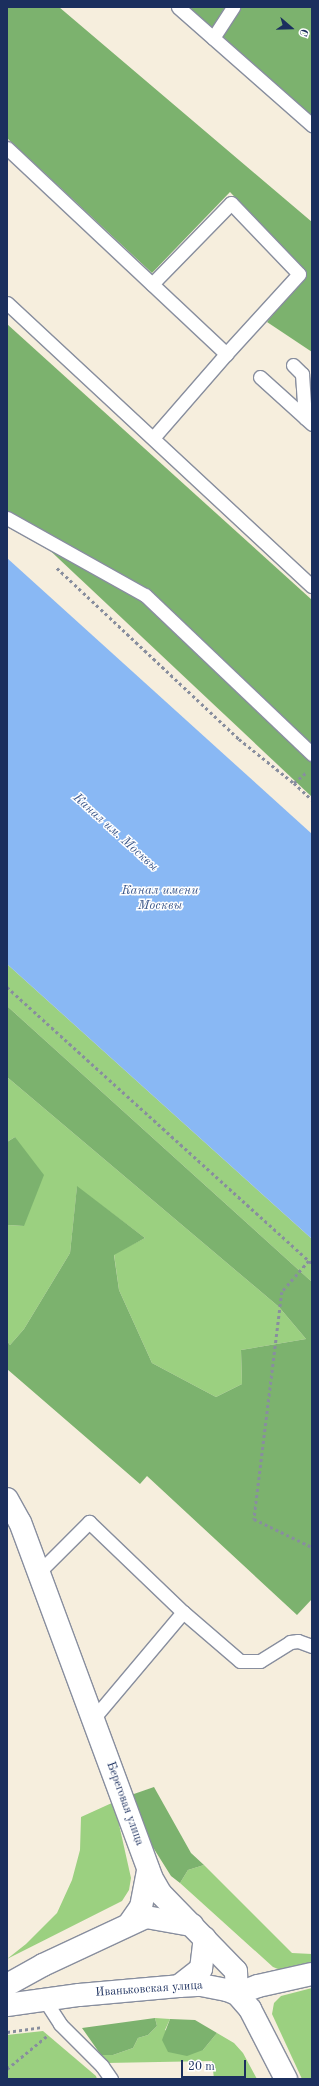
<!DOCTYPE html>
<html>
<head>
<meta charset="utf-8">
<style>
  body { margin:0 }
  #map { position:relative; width:319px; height:2086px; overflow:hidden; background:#f6eedd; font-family:"Old Standard TT",serif }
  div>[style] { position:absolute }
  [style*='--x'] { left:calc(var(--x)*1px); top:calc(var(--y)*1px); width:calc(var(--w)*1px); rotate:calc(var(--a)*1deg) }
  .green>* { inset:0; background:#9bd080 }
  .forest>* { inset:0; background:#7cb26e }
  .water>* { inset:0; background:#89b8f4 }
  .path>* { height:2.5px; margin-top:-1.25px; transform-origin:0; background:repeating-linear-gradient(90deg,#888e9e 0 3px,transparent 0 6px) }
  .roads { filter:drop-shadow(1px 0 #888e9e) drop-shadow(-1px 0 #888e9e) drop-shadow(0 1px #888e9e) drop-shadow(0 -1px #888e9e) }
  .lane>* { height:13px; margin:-6.5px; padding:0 6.5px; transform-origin:6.5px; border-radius:6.5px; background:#fff }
  .street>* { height:22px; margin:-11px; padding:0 11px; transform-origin:11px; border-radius:11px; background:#fff }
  span { translate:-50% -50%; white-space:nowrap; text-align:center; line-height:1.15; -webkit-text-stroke:3px #fff; paint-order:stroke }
  .street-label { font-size:12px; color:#1b2f5e }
  .water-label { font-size:13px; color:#3c588b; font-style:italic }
  .frame { position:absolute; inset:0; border:8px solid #1b2f5e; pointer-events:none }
  .north { position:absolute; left:271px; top:8px; width:40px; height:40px; -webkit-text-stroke:3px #fff; paint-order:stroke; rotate:110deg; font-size:11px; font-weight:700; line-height:16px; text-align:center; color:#1b2f5e }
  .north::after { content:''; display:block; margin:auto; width:14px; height:18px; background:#1b2f5e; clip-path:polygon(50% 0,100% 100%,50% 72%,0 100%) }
  .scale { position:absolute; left:181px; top:2060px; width:65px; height:18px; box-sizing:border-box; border:2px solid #1b2f5e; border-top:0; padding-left:5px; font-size:12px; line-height:14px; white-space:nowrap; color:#1b2f5e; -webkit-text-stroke:3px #fff; paint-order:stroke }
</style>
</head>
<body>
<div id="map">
  <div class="green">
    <div style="clip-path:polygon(7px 964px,312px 1239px,312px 1282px,7px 1006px)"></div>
    <div style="clip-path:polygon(7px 1077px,279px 1307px,306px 1339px,241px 1350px,242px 1384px,216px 1397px,152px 1363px,119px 1290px,114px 1254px,145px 1238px,77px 1187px,70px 1253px,24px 1329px,10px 1345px,7px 1341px,7px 1225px,24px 1226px,15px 1137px,7px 1142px)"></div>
    <div style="clip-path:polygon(114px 1802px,131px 1878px,129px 1890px,122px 1901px,7px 1959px,26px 1944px,57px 1913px,72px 1880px,80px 1850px,81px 1817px)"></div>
    <div style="clip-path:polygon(204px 1865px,292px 1953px,312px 1954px,312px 1967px,283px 1971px,273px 1967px,180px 1883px,188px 1870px)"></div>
    <div style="clip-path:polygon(312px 1988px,312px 2079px,302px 2079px,272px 2014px,274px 2003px,281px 1996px)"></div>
    <div style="clip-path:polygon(155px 2018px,170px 2019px,165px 2030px,203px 2050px,217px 2033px,234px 2043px,243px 2053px,257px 2079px,214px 2079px,212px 2061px,106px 2063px,101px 2055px,113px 2055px,133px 2048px,138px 2038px,148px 2035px,157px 2026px)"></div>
    <div style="clip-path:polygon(43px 2031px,96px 2076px,97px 2079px,7px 2079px,7px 2035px)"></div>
  </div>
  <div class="forest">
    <div style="clip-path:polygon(7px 7px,59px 7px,312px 222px,312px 352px,267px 322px,307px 272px,230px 192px,152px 273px,7px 138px)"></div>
    <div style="clip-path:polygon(188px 7px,225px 7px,212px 28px)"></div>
    <div style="clip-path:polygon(241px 7px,312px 7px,312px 116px,222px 36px)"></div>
    <div style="clip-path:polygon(7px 324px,312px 600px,312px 797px,7px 510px)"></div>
    <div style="clip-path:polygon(7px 1006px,312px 1282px,312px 1599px,297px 1615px,147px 1476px,140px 1484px,7px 1369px,7px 1341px,10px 1345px,24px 1329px,70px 1253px,77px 1186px,145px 1238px,114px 1255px,119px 1290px,152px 1363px,216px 1397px,242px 1384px,241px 1350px,306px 1339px,279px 1307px,7px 1077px)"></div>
    <div style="clip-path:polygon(15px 1137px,44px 1175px,24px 1226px,7px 1225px,7px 1142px)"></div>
    <div style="clip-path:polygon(154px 1787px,191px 1853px,204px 1865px,188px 1870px,180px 1883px,171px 1876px,149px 1841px,131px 1795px)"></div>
    <div style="clip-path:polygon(155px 2018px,157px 2026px,148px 2035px,138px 2038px,133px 2048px,113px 2055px,101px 2055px,82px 2028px)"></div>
    <div style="clip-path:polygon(170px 2019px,195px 2020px,217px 2033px,203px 2050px,187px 2056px,168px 2052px,162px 2040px)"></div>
  </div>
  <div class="water">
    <div style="clip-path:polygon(7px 558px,312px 834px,312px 1239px,7px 964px)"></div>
  </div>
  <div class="path">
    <div style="--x:57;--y:568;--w:250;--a:43.2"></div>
    <div style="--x:239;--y:739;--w:70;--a:38.7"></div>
    <div style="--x:294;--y:783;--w:25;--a:43"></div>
    <div style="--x:294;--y:783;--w:18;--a:-41"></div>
    <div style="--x:7;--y:987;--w:412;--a:42.2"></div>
    <div style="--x:309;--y:1261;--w:41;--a:131.1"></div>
    <div style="--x:282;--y:1292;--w:229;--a:97"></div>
    <div style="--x:254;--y:1519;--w:64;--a:25.8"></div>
    <div style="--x:7;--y:2032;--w:35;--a:-8"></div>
    <div style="--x:7;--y:2069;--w:53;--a:-39.7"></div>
  </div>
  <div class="roads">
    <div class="lane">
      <div style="--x:178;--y:7;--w:179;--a:41.4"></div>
      <div style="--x:213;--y:38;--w:37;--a:-57"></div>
      <div style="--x:7;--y:148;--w:301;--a:43.2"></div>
      <div style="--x:226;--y:354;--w:111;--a:131"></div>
      <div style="--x:152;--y:284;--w:113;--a:-45.7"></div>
      <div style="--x:231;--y:203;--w:98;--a:46.2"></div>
      <div style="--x:299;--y:274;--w:108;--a:132.4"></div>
      <div style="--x:7;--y:303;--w:416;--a:42.9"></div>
      <div style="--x:293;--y:365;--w:13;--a:45"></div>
      <div style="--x:302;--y:374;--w:44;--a:86.1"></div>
      <div style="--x:260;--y:377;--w:70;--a:42.1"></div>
      <div style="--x:7;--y:518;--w:158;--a:29.2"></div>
      <div style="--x:145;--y:595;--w:231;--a:43.6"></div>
      <div style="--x:39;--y:1572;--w:71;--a:-45"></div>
      <div style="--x:89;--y:1522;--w:130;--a:43.8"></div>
      <div style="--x:183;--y:1612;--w:140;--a:130.1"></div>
      <div style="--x:183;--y:1612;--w:75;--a:40.7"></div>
      <div style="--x:240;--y:1661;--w:20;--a:0"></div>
      <div style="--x:260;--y:1661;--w:36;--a:-32"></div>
      <div style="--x:290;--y:1642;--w:8;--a:-7"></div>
      <div style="--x:298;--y:1641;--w:15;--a:20"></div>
      <div style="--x:44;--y:1999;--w:30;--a:57"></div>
      <div style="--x:60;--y:2024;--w:59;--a:45"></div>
      <div style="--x:102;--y:2066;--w:16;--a:55"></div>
    </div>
    <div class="street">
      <div style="--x:7;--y:1499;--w:26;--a:61"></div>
      <div style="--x:20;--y:1522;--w:378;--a:69.7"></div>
      <div style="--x:151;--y:1877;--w:20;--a:60"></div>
      <div style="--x:161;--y:1894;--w:107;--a:45.8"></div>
      <div style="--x:236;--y:1971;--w:23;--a:88"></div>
      <div style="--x:129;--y:1924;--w:21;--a:-55"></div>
      <div style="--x:141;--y:1907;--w:38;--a:-79"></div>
      <div style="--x:7;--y:1985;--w:41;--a:-29.1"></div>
      <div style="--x:43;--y:1965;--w:114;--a:-25"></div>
      <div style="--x:146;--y:1917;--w:47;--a:9.9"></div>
      <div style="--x:179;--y:1986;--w:28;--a:-38"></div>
      <div style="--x:201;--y:1969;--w:31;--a:-83"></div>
      <div style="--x:237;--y:1994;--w:22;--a:-21"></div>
      <div style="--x:258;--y:1986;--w:55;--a:-12.5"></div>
      <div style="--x:7;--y:2005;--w:73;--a:-7.9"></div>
      <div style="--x:79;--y:1995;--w:100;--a:-5.1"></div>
      <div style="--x:179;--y:1986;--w:22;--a:-3"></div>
      <div style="--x:201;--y:1985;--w:26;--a:11"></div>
      <div style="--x:227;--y:1990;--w:11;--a:22"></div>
      <div style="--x:237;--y:1994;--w:20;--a:49"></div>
      <div style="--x:250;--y:2009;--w:79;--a:62.8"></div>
    </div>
  </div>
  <div class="street-label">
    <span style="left:124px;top:1804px;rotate:70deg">Береговая улица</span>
    <span style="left:149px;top:1990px;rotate:-4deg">Иваньковская улица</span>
  </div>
  <div class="water-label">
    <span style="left:115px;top:833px;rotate:42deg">Канал им. Москвы</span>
    <span style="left:160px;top:899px">Канал имени<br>Москвы</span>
  </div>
  <div class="frame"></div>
  <div class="north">С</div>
  <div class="scale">20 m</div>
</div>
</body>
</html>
